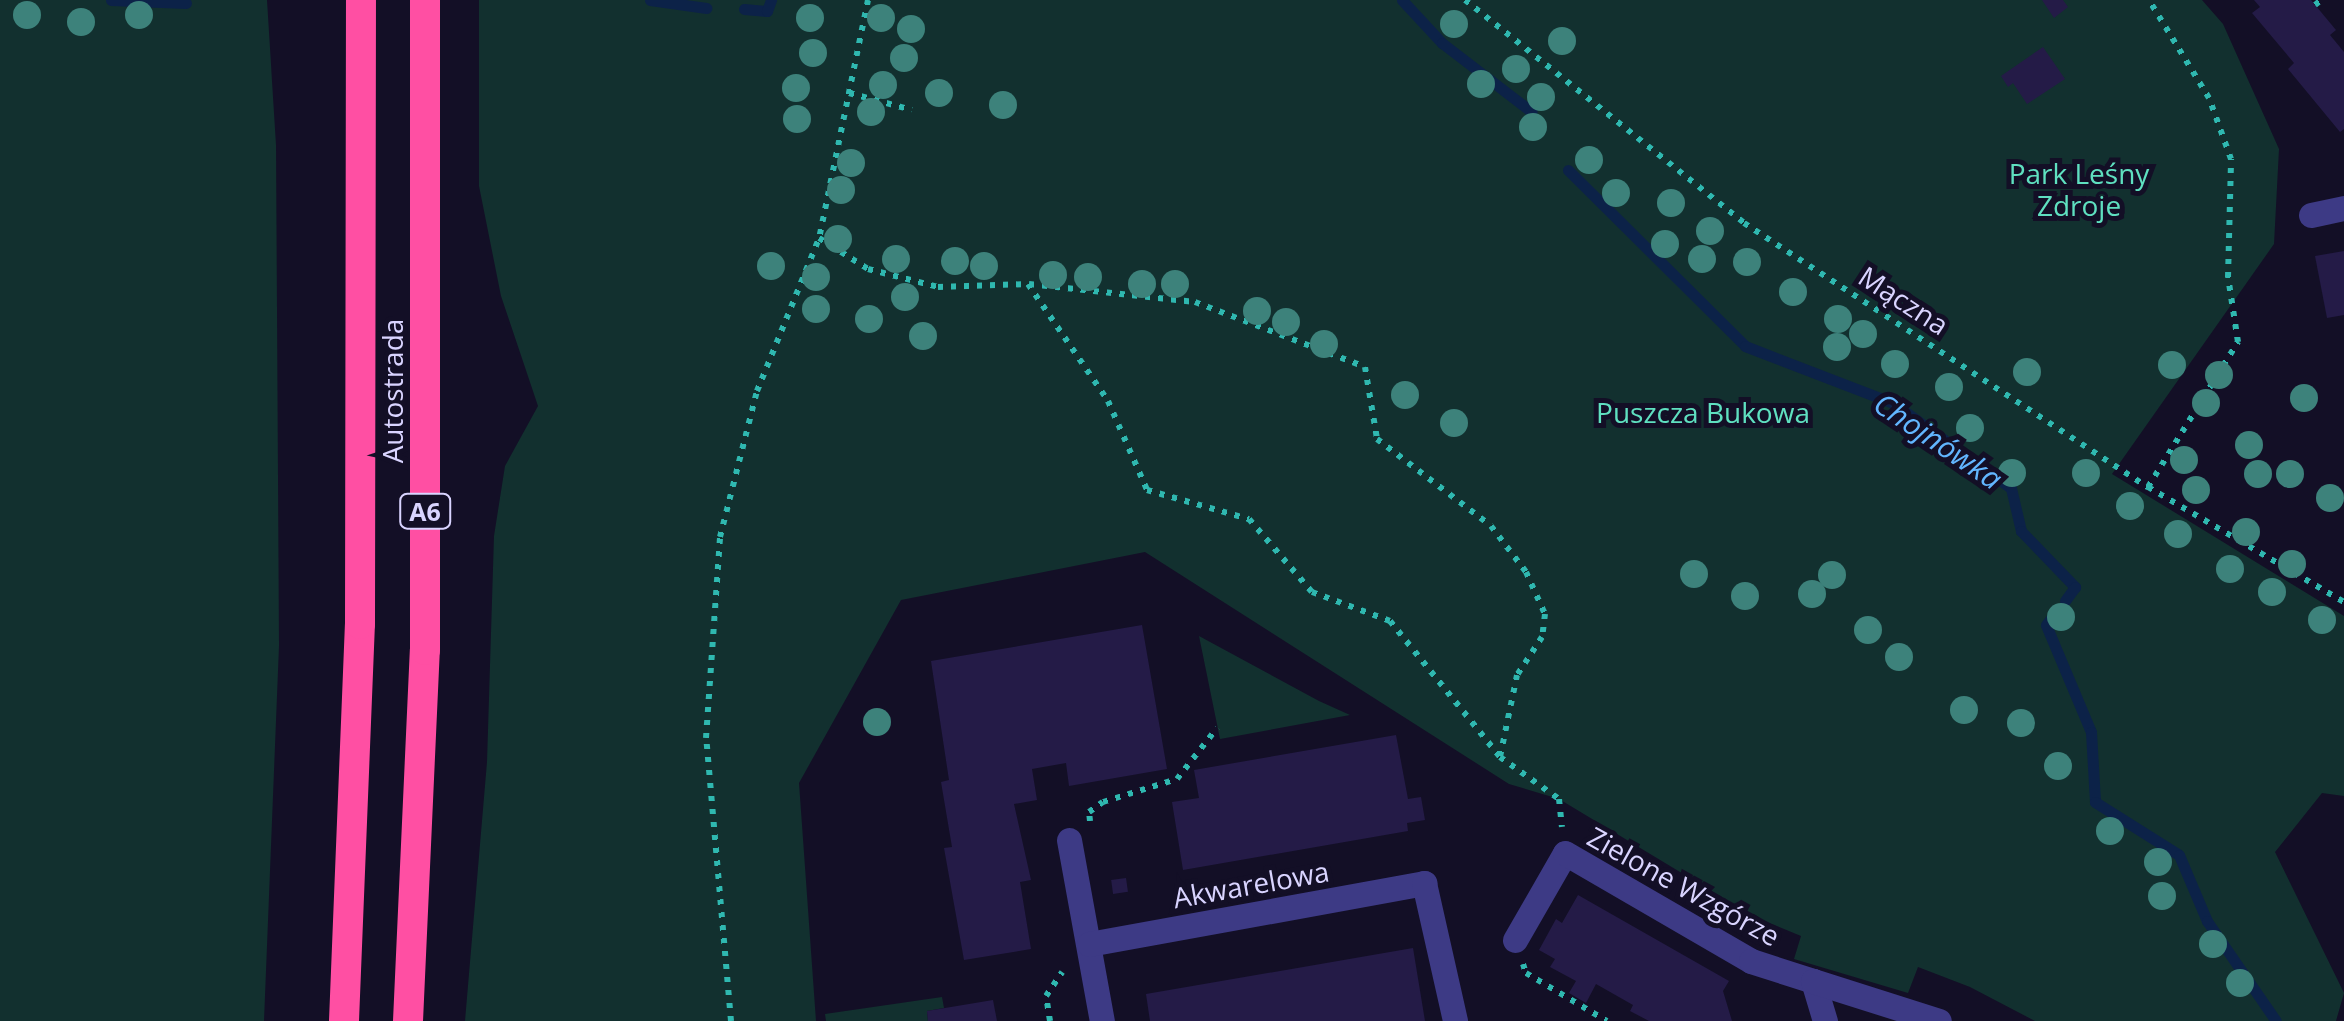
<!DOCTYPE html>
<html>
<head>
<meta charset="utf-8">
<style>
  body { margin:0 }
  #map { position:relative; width:2344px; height:1021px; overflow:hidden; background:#130f26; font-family:"Open Sans",sans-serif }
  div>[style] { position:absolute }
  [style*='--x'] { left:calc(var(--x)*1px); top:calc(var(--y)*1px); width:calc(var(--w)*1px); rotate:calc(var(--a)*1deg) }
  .green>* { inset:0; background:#12302f }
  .stream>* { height:11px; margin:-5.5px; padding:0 5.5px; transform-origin:5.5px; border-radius:5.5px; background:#0c2248 }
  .building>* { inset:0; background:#241b47; transform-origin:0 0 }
  .path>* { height:6px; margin-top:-3px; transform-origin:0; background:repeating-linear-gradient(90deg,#2fb8b0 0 5px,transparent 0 13px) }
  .street>* { height:25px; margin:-12.5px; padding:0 12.5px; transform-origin:12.5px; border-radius:12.5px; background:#3d3a85 }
  .highway>* { height:30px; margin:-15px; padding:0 15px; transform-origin:15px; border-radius:15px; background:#ff4fa3 }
  .trees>* { width:28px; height:28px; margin:-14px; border-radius:50%; background:#3d827b }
  span { translate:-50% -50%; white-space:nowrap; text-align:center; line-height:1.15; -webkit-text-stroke:10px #130f26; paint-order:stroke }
  .shield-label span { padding:2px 8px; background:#130f26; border:2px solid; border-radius:8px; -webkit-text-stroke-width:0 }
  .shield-label { font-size:25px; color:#d9d4ff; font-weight:700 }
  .park-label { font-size:28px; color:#5fe0c0 }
  .street-label { font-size:28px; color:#d9d4ff }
  .water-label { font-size:30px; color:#62b6ff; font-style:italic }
</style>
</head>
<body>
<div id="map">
  <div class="green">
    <div style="clip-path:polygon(0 0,267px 0,276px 145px,279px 646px,264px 1021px,0 1021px)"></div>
    <div style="clip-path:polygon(479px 0,2202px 0,2223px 24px,2279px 149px,2274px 244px,2112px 474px,2344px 616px,2344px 796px,2322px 793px,2275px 852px,2344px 993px,2336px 1021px,2035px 1021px,1970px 987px,1918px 967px,1908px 993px,1794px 959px,1801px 936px,1753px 916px,1559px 799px,1509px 784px,1145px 552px,901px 600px,799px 783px,816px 1021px,465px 1021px,487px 762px,494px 536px,505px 466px,538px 406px,501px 296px,479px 186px)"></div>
    <div style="clip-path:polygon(1199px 636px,1319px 701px,1350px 715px,1220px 739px)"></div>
    <div style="clip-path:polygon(942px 997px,944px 1008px,927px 1011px,928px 1021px,826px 1021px,825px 1014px)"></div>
  </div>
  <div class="stream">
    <div style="--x:111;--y:0;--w:75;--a:2.3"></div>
    <div style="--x:650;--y:0;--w:57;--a:8.1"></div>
    <div style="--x:1402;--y:0;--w:59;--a:47.1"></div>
    <div style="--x:1442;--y:43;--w:113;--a:37.5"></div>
    <div style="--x:744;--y:9;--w:23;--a:5"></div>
    <div style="--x:767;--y:11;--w:12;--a:-70"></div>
    <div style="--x:1568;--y:170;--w:250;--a:44.8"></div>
    <div style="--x:1745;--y:346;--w:159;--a:21.1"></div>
    <div style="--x:1893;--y:403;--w:145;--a:35.8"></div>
    <div style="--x:2011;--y:488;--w:44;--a:76.9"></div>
    <div style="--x:2021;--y:531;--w:78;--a:46"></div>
    <div style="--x:2075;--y:587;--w:17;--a:126"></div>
    <div style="--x:2056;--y:612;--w:16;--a:128"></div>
    <div style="--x:2046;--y:625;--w:116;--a:67.2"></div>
    <div style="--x:2091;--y:732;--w:70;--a:86.7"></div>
    <div style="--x:2095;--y:802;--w:99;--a:32.2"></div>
    <div style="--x:2179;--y:855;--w:72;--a:67"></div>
    <div style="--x:2207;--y:921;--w:121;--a:55.4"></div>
  </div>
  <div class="building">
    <div style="clip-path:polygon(2042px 0,2063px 0,2068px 7px,2054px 18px)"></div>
    <div style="clip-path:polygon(2254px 0,2311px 0,2336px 30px,2330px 35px,2344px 52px,2344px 129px,2340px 132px,2288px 69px,2294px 63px,2252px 13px,2260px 7px)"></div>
    <div style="clip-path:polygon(2043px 47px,2065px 79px,2027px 104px,2013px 83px,2008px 87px,2001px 76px)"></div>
    <div style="clip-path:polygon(2344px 251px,2344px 315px,2327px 318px,2315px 256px)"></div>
    <div style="clip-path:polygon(1142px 625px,1167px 769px,1069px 786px,1066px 763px,1032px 769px,1037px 800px,1014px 804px,1031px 880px,1020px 882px,1031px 949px,964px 960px,944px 848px,952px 847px,941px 782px,949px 780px,931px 661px)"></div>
    <div style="clip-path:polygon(1396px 735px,1408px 799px,1421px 797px,1425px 820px,1407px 823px,1408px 831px,1183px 870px,1172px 802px,1199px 798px,1194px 770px)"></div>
    <div style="left:1126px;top:878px;width:14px;height:15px;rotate:82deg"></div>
    <div style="clip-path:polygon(1578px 895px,1729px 981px,1723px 991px,1732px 1021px,1649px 1021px,1630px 1011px,1633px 1005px,1596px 984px,1586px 1003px,1569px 993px,1576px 981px,1550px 967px,1555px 959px,1539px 950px,1556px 919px,1562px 923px)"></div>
    <div style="clip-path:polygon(1413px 948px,1425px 1021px,1150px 1021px,1146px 994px)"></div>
    <div style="clip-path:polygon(993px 1000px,997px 1021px,928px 1021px,927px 1011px)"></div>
  </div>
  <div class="path">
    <div style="--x:868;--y:0;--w:243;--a:101.6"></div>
    <div style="--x:819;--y:238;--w:58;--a:32.3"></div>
    <div style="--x:868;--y:269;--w:72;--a:14.4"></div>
    <div style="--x:938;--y:287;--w:90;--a:-1.9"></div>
    <div style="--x:1028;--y:284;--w:142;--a:55.6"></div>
    <div style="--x:1108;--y:401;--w:97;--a:66.3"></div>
    <div style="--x:1147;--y:490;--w:106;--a:15.9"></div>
    <div style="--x:1249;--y:519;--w:96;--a:49.2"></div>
    <div style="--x:1312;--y:592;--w:83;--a:20.4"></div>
    <div style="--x:1390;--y:621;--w:175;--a:51"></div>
    <div style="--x:1500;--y:757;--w:72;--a:35.4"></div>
    <div style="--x:1559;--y:799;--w:28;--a:84"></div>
    <div style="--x:1465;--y:0;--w:357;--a:38.6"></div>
    <div style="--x:1744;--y:223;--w:483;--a:33.2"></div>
    <div style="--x:2148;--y:487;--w:227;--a:30.4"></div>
    <div style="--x:2315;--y:5;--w:8;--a:-40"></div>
    <div style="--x:849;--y:93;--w:65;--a:15.1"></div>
    <div style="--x:1029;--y:284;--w:167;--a:6.2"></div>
    <div style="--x:1195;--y:302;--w:182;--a:20.9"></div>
    <div style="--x:1365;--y:367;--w:73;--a:80.5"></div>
    <div style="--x:1377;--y:439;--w:143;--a:37.3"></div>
    <div style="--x:1491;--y:526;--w:58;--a:52.7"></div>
    <div style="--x:1526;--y:572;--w:46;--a:65.7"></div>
    <div style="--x:1545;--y:614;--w:23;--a:97"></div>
    <div style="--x:1542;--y:637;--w:45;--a:123.3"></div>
    <div style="--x:1517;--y:675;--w:84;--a:101.7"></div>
    <div style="--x:2148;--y:487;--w:171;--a:-58.2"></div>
    <div style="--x:2238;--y:342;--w:66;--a:-98.7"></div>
    <div style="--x:2228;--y:277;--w:118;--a:-88.5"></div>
    <div style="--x:2231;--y:159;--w:65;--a:-109.8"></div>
    <div style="--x:2209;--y:98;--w:115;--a:-121.5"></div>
    <div style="--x:1090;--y:821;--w:9;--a:-96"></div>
    <div style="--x:1089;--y:812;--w:17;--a:-36"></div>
    <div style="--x:1103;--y:802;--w:77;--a:-17.3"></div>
    <div style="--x:1177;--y:779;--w:65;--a:-51.9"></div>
    <div style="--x:1523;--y:964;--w:9;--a:72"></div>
    <div style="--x:1526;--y:973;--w:94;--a:30.7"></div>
    <div style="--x:731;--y:1021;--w:284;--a:-95"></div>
    <div style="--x:706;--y:738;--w:201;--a:-86"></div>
    <div style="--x:720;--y:537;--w:151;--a:-75.8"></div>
    <div style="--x:757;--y:391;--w:165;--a:-67.9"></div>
    <div style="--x:1050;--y:1021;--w:25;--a:-99"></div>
    <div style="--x:1046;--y:996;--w:29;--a:-56"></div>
  </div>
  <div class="street">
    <div style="--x:2311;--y:215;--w:34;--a:-12"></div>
    <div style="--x:1069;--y:840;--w:184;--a:79.7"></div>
    <div style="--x:1515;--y:940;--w:100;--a:-60.1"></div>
    <div style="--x:1565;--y:853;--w:215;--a:30.1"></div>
    <div style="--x:1751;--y:961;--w:65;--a:17.9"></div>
    <div style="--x:1089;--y:944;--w:341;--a:-10.3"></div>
    <div style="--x:1424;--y:883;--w:141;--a:77.3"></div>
    <div style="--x:1825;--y:1021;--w:42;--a:-106.7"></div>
    <div style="--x:1813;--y:981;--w:132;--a:17.6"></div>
  </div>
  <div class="highway">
    <div style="--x:344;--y:1021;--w:397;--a:-87.7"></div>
    <div style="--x:360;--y:624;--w:624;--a:-89.91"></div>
    <div style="--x:408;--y:1021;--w:371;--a:-87.4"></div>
    <div style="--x:425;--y:650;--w:650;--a:-90"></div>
  </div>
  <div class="trees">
    <div style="left:27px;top:15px"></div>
    <div style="left:139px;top:15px"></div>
    <div style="left:810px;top:18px"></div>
    <div style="left:881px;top:18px"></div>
    <div style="left:81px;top:22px"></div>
    <div style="left:1454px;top:24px"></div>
    <div style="left:911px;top:29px"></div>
    <div style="left:1562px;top:41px"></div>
    <div style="left:813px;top:53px"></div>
    <div style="left:904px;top:58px"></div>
    <div style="left:1516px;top:69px"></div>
    <div style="left:1481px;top:84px"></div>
    <div style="left:883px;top:85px"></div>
    <div style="left:796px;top:88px"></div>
    <div style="left:939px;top:93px"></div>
    <div style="left:1541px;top:97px"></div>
    <div style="left:1003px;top:105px"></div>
    <div style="left:871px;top:112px"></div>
    <div style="left:797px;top:119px"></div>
    <div style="left:1533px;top:127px"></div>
    <div style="left:1589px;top:160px"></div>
    <div style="left:851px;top:163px"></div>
    <div style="left:841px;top:190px"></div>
    <div style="left:1616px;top:193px"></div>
    <div style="left:1671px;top:203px"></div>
    <div style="left:1710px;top:231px"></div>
    <div style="left:838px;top:239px"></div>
    <div style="left:1665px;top:244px"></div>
    <div style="left:896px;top:259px"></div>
    <div style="left:1702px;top:259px"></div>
    <div style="left:955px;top:261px"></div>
    <div style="left:1747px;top:262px"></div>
    <div style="left:771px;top:266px"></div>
    <div style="left:984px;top:266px"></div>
    <div style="left:1053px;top:275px"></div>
    <div style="left:816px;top:277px"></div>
    <div style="left:1088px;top:277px"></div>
    <div style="left:1142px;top:284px"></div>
    <div style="left:1175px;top:284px"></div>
    <div style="left:1793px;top:292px"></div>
    <div style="left:905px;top:297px"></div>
    <div style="left:816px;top:309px"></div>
    <div style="left:1257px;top:311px"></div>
    <div style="left:869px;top:319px"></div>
    <div style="left:1838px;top:319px"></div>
    <div style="left:1286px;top:322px"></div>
    <div style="left:1863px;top:334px"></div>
    <div style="left:923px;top:336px"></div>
    <div style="left:1324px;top:344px"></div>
    <div style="left:1837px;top:347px"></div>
    <div style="left:1895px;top:364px"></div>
    <div style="left:2172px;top:365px"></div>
    <div style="left:2027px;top:372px"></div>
    <div style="left:2219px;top:375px"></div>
    <div style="left:1949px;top:387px"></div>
    <div style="left:1405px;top:395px"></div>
    <div style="left:2304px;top:398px"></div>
    <div style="left:2206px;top:403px"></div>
    <div style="left:1454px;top:423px"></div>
    <div style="left:1970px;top:428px"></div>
    <div style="left:2249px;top:445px"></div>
    <div style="left:2184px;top:460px"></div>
    <div style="left:2012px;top:473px"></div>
    <div style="left:2086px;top:473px"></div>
    <div style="left:2258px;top:474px"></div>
    <div style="left:2290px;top:474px"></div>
    <div style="left:2196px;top:490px"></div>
    <div style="left:2330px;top:498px"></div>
    <div style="left:2130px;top:506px"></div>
    <div style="left:2246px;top:532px"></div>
    <div style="left:2178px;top:534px"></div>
    <div style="left:2292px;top:564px"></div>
    <div style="left:2230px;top:569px"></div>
    <div style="left:1694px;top:574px"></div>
    <div style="left:1832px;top:575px"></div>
    <div style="left:2272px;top:592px"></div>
    <div style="left:1812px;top:594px"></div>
    <div style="left:1745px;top:596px"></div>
    <div style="left:2061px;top:617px"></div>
    <div style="left:2322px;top:620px"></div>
    <div style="left:1868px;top:630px"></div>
    <div style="left:1899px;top:657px"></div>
    <div style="left:1964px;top:710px"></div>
    <div style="left:877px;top:722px"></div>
    <div style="left:2021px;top:723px"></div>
    <div style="left:2058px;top:766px"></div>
    <div style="left:2110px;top:831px"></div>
    <div style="left:2158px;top:862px"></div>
    <div style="left:2162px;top:896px"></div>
    <div style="left:2213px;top:944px"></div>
    <div style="left:2240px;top:983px"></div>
  </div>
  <div class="shield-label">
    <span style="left:425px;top:511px">A6</span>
  </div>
  <div class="park-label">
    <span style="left:2079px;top:189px">Park Leśny<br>Zdroje</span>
    <span style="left:1703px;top:412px">Puszcza Bukowa</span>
  </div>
  <div class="street-label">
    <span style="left:1904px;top:300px;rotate:33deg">Mączna</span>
    <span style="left:392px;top:391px;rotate:-90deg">Autostrada</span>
    <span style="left:1251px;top:884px;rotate:-10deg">Akwarelowa</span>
    <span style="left:1684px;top:886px;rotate:29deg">Zielone Wzgórze</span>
  </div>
  <div class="water-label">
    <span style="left:1938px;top:441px;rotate:34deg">Chojnówka</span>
  </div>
</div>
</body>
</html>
